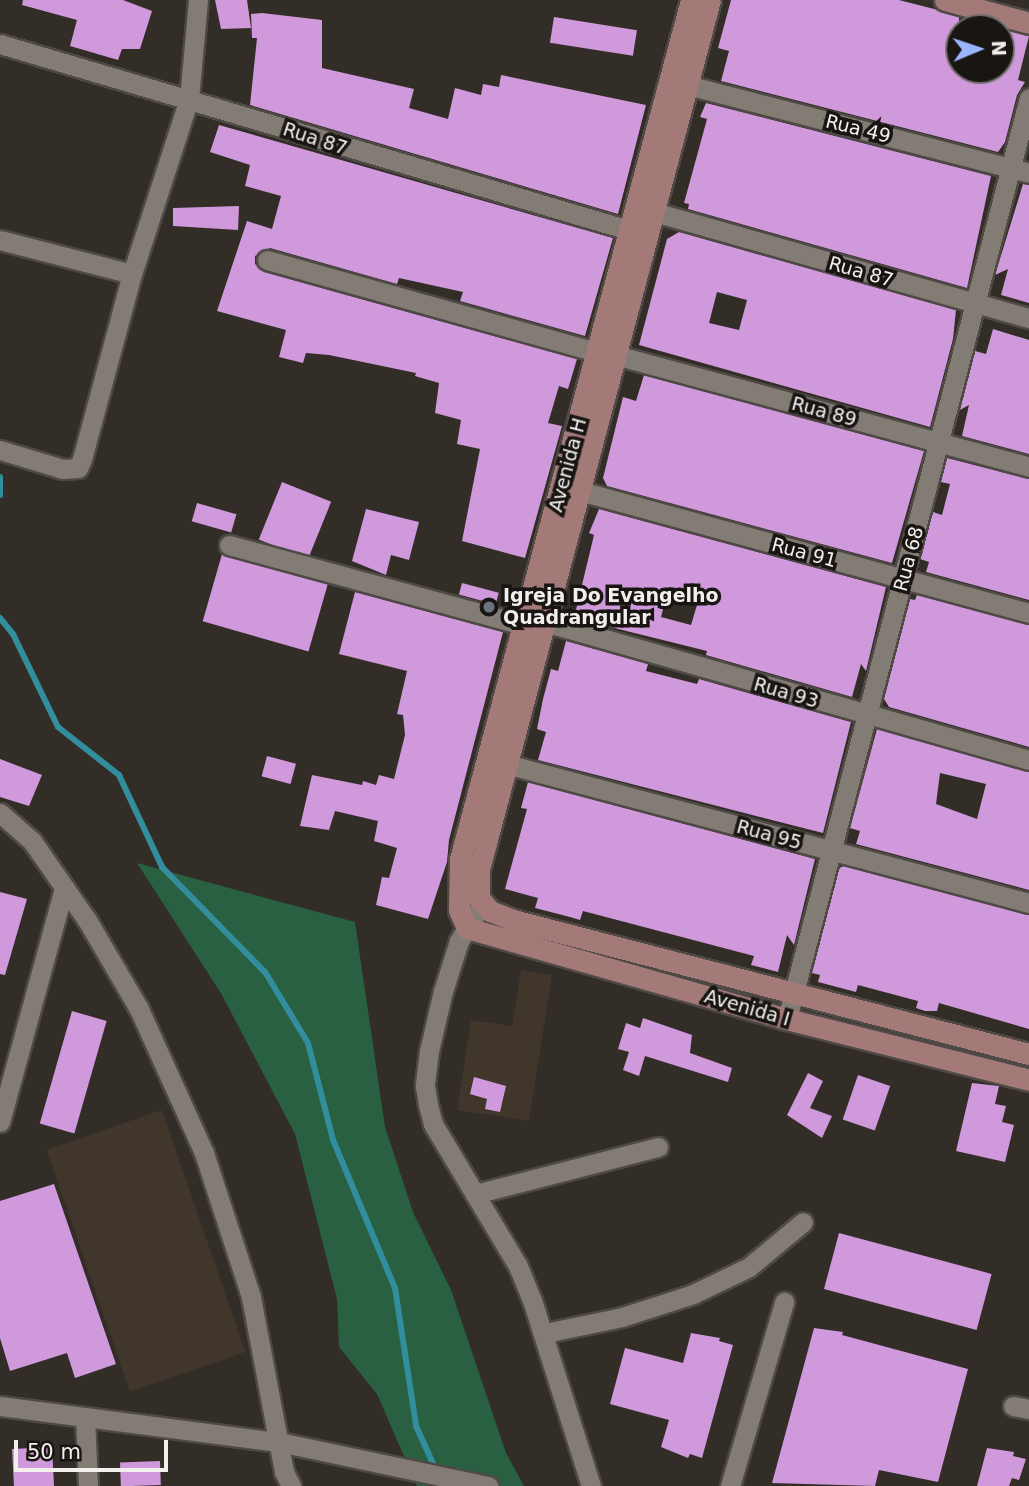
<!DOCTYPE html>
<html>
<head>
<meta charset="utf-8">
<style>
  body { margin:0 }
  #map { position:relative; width:1029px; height:1486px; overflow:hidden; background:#322d27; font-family:"DejaVu Sans",sans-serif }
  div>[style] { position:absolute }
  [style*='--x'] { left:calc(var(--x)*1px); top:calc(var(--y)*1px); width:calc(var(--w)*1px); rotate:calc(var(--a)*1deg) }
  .built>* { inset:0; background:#40362c; transform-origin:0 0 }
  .green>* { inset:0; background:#286041 }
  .stream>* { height:6px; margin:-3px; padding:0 3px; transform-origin:3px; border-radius:3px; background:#328e9c }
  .building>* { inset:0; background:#cf99db; transform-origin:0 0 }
  .roads { filter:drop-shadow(2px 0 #4e4945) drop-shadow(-2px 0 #4e4945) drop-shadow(0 2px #4e4945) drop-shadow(0 -2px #4e4945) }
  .street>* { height:19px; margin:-9.5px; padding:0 9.5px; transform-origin:9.5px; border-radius:9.5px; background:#837c75 }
  .secondary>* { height:21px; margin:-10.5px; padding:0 10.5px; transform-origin:10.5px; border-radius:10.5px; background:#a47a78 }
  .dots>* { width:19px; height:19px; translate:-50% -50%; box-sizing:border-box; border:4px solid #181513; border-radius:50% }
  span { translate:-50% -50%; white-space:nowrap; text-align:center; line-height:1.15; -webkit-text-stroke:7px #181513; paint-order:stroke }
  .street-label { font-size:19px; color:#f3efec }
  .poi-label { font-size:19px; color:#f3efec; font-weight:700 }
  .left { translate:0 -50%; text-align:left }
  .north { position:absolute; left:945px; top:14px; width:70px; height:70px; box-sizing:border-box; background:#181513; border:2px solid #706c6a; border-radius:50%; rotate:88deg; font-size:19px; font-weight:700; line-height:28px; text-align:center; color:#f3efec }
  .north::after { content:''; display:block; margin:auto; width:24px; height:32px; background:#9ab5fd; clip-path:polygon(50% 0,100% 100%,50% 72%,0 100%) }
  .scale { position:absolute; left:14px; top:1440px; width:154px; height:32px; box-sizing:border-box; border:4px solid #f3efec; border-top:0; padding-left:9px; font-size:21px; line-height:24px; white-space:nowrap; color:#f3efec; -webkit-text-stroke:5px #181513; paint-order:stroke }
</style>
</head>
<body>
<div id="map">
  <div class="built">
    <div style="clip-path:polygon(521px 970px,552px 975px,529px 1121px,457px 1110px,471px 1020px,512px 1026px)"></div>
    <div style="left:162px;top:1110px;width:256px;height:122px;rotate:71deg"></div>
  </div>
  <div class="green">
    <div style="clip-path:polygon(137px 863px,355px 922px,385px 1127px,413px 1212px,451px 1290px,506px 1453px,524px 1486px,417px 1486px,377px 1394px,339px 1347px,337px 1299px,295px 1134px,222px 995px)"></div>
  </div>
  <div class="stream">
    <div style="--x:0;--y:477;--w:18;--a:90"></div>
    <div style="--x:0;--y:618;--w:21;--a:51"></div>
    <div style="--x:13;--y:634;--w:103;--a:64.2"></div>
    <div style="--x:58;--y:727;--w:78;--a:38.2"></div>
    <div style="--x:119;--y:775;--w:102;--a:64.9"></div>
    <div style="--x:162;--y:867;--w:147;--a:45.6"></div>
    <div style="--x:265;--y:972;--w:83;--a:58.8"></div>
    <div style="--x:308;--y:1043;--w:100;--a:75.5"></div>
    <div style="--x:333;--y:1140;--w:160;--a:67.3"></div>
    <div style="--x:395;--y:1288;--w:140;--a:81.3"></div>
    <div style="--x:416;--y:1426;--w:48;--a:65.6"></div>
  </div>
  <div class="building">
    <div style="clip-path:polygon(23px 0,123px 0,152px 11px,140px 49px,122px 49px,118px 60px,70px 46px,77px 20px,22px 5px)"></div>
    <div style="clip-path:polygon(215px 0,247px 0,251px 28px,221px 29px)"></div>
    <div style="clip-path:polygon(731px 0,899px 0,938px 10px,959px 17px,959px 70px,1001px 70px,1001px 29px,1029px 36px,1018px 80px,1025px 82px,1017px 95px,1005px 142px,998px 152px,721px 81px,729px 51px,718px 48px)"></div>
    <div style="clip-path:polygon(262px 13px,322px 20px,322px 68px,414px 89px,409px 108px,448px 119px,455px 88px,481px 95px,483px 84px,499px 87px,501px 75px,646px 105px,618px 214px,250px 105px,257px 38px,252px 38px,251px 14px)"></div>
    <div style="left:554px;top:17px;width:84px;height:26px;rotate:9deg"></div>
    <div style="clip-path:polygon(706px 103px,991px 176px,967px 288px,688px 209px,689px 204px,684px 203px,707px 119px,700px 117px)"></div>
    <div style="clip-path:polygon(219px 125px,613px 238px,585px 336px,460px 301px,463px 292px,399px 278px,397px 284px,270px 248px,255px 256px,255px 264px,264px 272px,577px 359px,568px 389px,559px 386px,548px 423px,562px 426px,525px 558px,462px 541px,480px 449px,457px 444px,461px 420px,435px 413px,439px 383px,415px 376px,416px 373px,329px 355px,306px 353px,303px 363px,279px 357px,286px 330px,217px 311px,247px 221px,272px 229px,281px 196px,245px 186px,250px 165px,210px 152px)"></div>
    <div style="clip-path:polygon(1023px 184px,1029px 185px,1029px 303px,1001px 295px,1008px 269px,995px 275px)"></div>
    <div style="clip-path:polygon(239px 206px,238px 230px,173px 226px,173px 208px)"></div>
    <div style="clip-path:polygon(evenodd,679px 232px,956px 310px,953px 339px,930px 427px,639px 345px,667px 239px,679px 232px,717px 292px,747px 300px,739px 330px,709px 323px,717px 292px)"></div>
    <div style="clip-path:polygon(993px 329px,1029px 340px,1029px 454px,962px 436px,969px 405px,960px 410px,975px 351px,986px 354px)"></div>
    <div style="clip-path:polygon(644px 375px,924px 451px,892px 563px,607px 486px,603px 478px,623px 397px,636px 401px)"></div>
    <div style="clip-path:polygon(947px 458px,1029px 479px,1029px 600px,926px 572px,929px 562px,920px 559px,933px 512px,942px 515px,950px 484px,941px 482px)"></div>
    <div style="left:282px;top:482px;width:53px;height:62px;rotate:22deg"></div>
    <div style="left:197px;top:503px;width:41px;height:19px;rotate:16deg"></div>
    <div style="clip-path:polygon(366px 509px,419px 522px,409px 560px,391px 555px,386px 575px,352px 561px)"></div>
    <div style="clip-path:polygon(evenodd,599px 509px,886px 587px,866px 671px,861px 664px,852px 697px,706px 655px,707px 651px,574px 618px,594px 535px,589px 533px,599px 509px,669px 587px,700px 595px,691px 625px,661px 617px,669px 587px)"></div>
    <div style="left:222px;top:554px;width:110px;height:70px;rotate:16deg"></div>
    <div style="left:462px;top:583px;width:38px;height:12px;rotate:15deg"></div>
    <div style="clip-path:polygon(355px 592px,503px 632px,449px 840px,447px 862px,428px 919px,376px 905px,382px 877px,389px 878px,397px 848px,374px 841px,378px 821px,335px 811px,329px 830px,300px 826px,312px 775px,362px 785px,363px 781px,376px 785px,379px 775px,394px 779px,405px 735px,403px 715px,397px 714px,407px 671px,339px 654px)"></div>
    <div style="clip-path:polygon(917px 595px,1029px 625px,1029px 747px,889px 707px,884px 699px,910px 599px,915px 600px)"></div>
    <div style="clip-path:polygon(566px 641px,648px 664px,646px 671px,697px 684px,699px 679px,851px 722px,823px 833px,538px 760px,546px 732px,537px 729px,543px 699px,551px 669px,558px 671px)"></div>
    <div style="clip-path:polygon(evenodd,877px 729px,1029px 772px,1029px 890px,856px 844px,860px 831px,850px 828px,877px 729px,940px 773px,986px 784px,977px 819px,936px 804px,940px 773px)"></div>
    <div style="left:267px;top:756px;width:30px;height:21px;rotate:15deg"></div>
    <div style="clip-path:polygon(0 759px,42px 775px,29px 806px,0 797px)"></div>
    <div style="clip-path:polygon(528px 782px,815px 859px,794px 945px,787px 935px,778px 972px,751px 965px,754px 956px,583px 911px,580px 920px,570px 917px,535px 908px,538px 898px,505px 889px,527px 809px,521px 808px)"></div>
    <div style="clip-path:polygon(844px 866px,1029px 915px,1029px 1029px,939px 1003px,937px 1011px,925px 1011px,916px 1008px,918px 1001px,858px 985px,856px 992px,818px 982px,820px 975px,812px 973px,839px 868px)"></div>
    <div style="clip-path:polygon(0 892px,27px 899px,5px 975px,0 974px)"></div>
    <div style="left:72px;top:1011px;width:36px;height:117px;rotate:16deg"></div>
    <div style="clip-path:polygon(643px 1018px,692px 1035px,690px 1053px,732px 1068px,728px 1082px,645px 1056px,639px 1076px,623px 1070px,629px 1052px,618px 1049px,626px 1023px,640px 1028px)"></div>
    <div style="clip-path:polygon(808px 1073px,823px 1081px,810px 1108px,832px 1116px,822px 1138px,787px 1115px)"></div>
    <div style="left:858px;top:1075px;width:34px;height:47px;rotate:19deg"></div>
    <div style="clip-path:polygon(474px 1077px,506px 1086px,500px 1112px,485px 1109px,487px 1099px,470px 1094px)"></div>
    <div style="clip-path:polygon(972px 1083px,999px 1086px,995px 1104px,1006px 1106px,1002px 1122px,1014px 1125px,1005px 1162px,956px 1151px)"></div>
    <div style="clip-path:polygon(54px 1184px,116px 1364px,75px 1378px,67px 1353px,10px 1371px,0 1338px,0 1201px)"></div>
    <div style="left:839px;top:1233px;width:158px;height:58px;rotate:15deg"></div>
    <div style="clip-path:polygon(814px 1328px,843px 1332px,842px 1335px,968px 1369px,938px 1482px,879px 1470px,875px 1486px,772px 1483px)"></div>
    <div style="clip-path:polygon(691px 1333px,720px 1338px,719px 1341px,733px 1345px,702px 1458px,690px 1454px,688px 1458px,661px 1447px,669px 1420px,610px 1404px,625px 1348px,683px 1363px)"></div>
    <div style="left:52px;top:1447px;width:39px;height:40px;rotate:87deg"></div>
    <div style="clip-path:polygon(987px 1448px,1014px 1452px,1013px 1456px,1026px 1459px,1019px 1480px,1012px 1478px,1009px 1486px,977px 1486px)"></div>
    <div style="left:160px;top:1461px;width:24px;height:40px;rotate:88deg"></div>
  </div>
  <div class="roads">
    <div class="street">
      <div style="--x:0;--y:44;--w:659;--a:16.48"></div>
      <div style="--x:687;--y:85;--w:353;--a:14.4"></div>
      <div style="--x:654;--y:212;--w:390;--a:15.8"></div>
      <div style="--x:0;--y:240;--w:136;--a:14.4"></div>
      <div style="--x:267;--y:260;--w:345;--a:15.6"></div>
      <div style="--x:619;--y:356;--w:425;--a:15.1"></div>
      <div style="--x:0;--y:450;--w:66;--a:16.8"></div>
      <div style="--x:63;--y:469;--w:15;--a:-4"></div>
      <div style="--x:78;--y:468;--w:10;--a:-66"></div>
      <div style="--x:82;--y:459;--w:192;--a:-74.9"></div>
      <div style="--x:132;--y:274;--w:184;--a:-72"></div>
      <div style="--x:189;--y:99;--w:99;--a:-84.8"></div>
      <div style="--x:580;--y:491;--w:465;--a:15.2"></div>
      <div style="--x:229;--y:545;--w:305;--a:15.2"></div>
      <div style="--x:545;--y:622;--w:503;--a:15.91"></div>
      <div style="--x:510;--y:765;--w:537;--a:14.89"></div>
      <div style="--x:0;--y:813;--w:43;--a:41.2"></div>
      <div style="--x:32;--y:841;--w:96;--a:55.2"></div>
      <div style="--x:87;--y:920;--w:103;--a:59.7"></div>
      <div style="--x:139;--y:1009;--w:158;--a:65.7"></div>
      <div style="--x:204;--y:1153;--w:151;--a:71.9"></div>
      <div style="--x:251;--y:1297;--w:178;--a:79.3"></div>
      <div style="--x:284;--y:1472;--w:16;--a:63"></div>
      <div style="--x:482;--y:904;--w:44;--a:121.9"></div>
      <div style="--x:459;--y:941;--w:52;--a:107.7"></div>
      <div style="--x:443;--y:991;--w:62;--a:103.1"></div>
      <div style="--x:429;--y:1051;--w:35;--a:97"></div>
      <div style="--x:425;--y:1086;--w:19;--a:81"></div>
      <div style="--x:428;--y:1105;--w:20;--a:75"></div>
      <div style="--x:433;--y:1124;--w:165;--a:59.1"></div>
      <div style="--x:518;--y:1266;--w:37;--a:68"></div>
      <div style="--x:532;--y:1300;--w:195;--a:72.4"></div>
      <div style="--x:787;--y:1019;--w:952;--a:-75.28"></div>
      <div style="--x:0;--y:1122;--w:243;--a:-74.7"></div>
      <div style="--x:475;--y:1194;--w:189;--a:-14.4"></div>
      <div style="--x:545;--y:1333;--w:79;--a:-11.7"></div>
      <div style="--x:622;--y:1317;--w:75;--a:-17.9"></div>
      <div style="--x:693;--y:1294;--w:62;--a:-25.7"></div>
      <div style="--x:749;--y:1267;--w:70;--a:-39.8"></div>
      <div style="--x:0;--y:1406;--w:281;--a:7.4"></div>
      <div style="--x:279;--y:1442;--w:214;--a:11.9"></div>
      <div style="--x:1013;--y:1406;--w:16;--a:11"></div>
      <div style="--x:85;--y:1417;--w:69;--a:87.5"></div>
      <div style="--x:730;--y:1486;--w:192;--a:-73.6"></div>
    </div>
    <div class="secondary">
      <div style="--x:691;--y:0;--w:890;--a:105.05"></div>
      <div style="--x:460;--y:859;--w:51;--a:91.1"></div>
      <div style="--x:459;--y:910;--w:20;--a:66"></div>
      <div style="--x:467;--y:928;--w:333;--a:15.9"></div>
      <div style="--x:787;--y:1019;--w:250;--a:14.1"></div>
      <div style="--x:710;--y:0;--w:872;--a:104.88"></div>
      <div style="--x:486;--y:843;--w:28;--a:105"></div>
      <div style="--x:479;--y:870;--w:28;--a:90"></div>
      <div style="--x:479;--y:898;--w:17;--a:50"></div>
      <div style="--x:490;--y:911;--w:25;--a:21"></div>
      <div style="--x:513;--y:920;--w:533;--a:14.56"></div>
      <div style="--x:945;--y:0;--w:87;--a:15.3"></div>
    </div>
  </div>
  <div class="dots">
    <div style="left:489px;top:607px;background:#6b7280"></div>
  </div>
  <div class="street-label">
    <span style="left:858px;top:129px;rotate:14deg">Rua 49</span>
    <span style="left:315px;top:139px;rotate:18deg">Rua 87</span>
    <span style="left:861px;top:272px;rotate:16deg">Rua 87</span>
    <span style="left:824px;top:412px;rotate:15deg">Rua 89</span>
    <span style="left:568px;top:465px;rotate:-75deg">Avenida H</span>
    <span style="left:804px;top:553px;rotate:15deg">Rua 91</span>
    <span style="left:909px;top:559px;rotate:-75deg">Rua 68</span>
    <span style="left:786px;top:693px;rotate:16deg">Rua 93</span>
    <span style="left:769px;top:835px;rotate:15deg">Rua 95</span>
    <span style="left:747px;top:1008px;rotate:16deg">Avenida I</span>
  </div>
  <div class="poi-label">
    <span class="left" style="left:503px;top:607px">Igreja Do Evangelho<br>Quadrangular</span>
  </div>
  <div class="north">N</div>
  <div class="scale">50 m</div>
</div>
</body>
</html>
